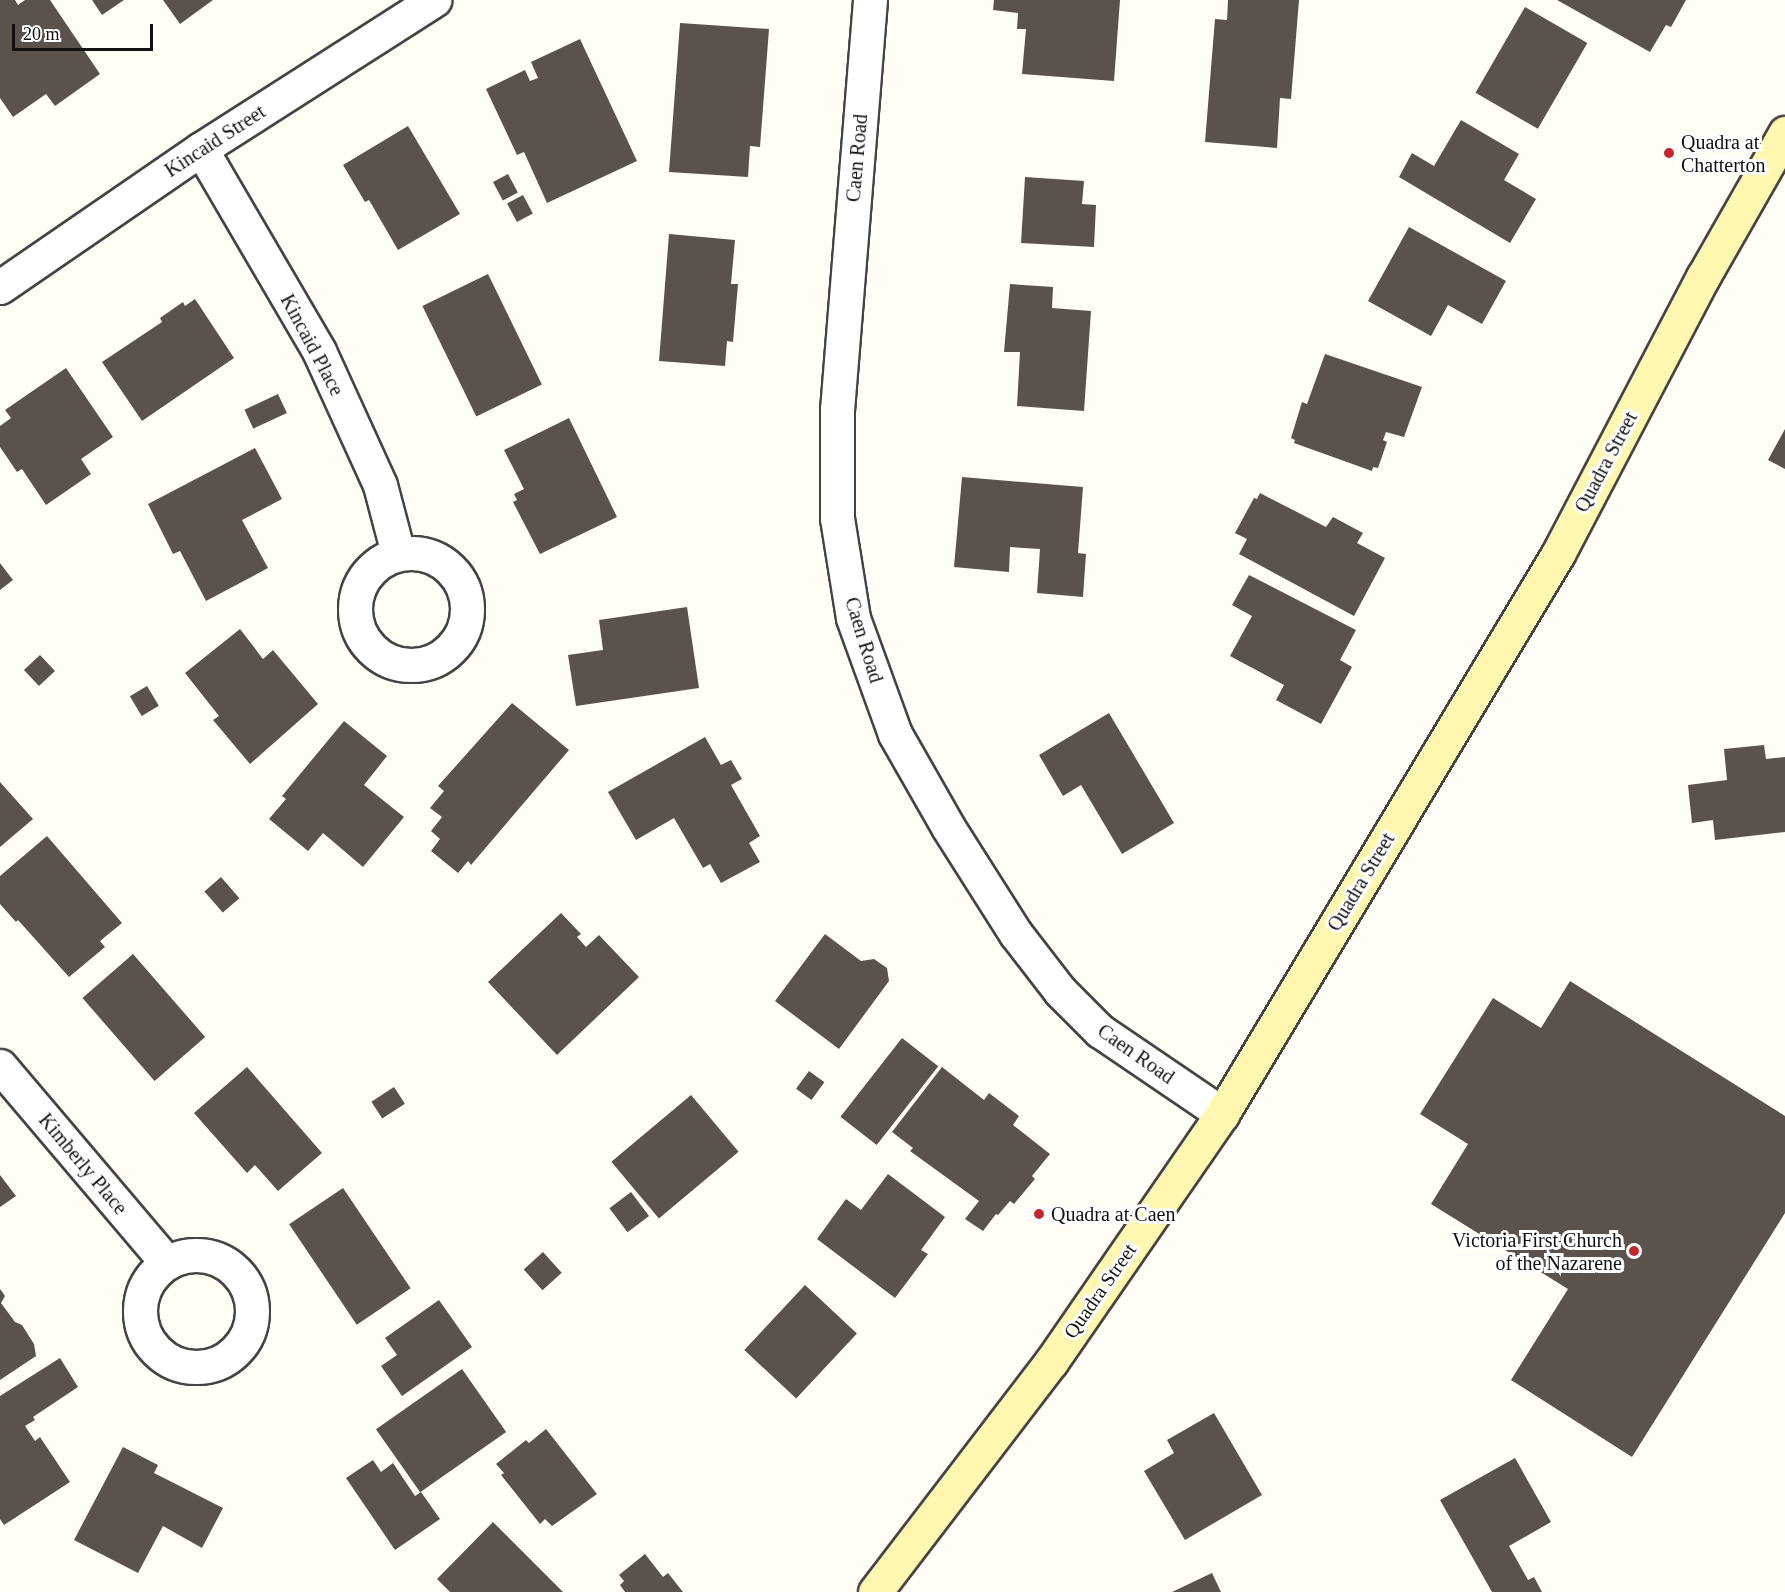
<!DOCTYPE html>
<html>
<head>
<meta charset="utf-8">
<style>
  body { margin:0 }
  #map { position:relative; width:1785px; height:1592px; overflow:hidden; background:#fffdf5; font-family:"Times New Roman",serif }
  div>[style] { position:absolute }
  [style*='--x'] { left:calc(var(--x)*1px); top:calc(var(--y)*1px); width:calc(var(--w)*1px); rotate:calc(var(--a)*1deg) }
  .building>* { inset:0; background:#5a524d; transform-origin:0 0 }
  .roads { filter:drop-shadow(2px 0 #444) drop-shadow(-2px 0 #444) drop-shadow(0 2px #444) drop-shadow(0 -2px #444) }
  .minor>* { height:33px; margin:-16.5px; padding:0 16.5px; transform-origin:16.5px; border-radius:16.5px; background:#fff }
  .minor>.ring { margin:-16.5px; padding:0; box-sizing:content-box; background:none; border:33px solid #fff; border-radius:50% }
  .secondary>* { height:33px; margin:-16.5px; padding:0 16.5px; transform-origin:16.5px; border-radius:16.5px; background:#fff6b0 }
  .dots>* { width:16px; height:16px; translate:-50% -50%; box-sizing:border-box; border:3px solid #fff; border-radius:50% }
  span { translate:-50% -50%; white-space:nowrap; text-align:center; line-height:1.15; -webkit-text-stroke:6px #fff; paint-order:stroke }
  .street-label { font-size:20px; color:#111 }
  .poi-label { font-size:20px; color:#111 }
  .left { translate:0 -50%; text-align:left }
  .right { translate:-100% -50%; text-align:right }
  .scale { position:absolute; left:12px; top:24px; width:141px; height:27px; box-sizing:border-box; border:3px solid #111; border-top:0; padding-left:8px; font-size:18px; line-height:21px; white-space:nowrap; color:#111; -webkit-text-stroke:4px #fff; paint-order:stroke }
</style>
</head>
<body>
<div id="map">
  <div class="building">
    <div style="clip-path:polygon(0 0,15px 0,18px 5px,25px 0,50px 0,100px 74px,55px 106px,46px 94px,13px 117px,0 98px)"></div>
    <div style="clip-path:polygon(92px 0,124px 0,102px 15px)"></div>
    <div style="clip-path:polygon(163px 0,213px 0,180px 24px)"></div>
    <div style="clip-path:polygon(994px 0,1120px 0,1114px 81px,1022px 74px,1026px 29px,1017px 29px,1018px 13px,993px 10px)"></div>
    <div style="clip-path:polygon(1228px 0,1299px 0,1291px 99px,1280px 98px,1277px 148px,1205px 142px,1215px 19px,1227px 20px)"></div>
    <div style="clip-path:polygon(1557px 0,1686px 0,1671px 27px,1666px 25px,1650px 52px)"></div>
    <div style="left:1525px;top:7px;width:72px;height:99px;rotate:30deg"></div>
    <div style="clip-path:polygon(680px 23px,769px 29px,760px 147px,750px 146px,748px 177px,669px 172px)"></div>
    <div style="clip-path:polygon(580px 39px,637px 161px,547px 203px,524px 152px,517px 155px,486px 89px,525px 70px,530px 81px,538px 78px,531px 62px)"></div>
    <div style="clip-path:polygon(1461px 120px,1519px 154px,1504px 180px,1536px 199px,1510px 243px,1399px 177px,1412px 153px,1434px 166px)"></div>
    <div style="clip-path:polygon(408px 126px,460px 214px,398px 250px,369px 200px,365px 202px,343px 165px)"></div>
    <div style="left:508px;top:174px;width:21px;height:17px;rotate:62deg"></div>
    <div style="clip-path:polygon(1025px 177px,1084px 181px,1082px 204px,1096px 205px,1094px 247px,1021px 243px)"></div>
    <div style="left:523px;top:195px;width:21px;height:18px;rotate:62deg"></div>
    <div style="clip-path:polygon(1409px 227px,1506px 281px,1482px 324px,1448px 305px,1431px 336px,1368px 301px)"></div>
    <div style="clip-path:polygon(669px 234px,735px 240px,731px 284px,738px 284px,733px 342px,727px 341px,725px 366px,659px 361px)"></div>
    <div style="left:488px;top:274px;width:123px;height:73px;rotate:64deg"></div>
    <div style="clip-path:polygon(1010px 284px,1053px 287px,1052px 308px,1091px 311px,1084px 411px,1017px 406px,1020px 352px,1004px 352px)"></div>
    <div style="clip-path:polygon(195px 299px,234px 358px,142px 421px,102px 362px,162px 322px,160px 318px,183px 302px,185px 306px)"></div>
    <div style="clip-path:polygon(1325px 354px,1422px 387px,1404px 437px,1386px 432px,1383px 440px,1387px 442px,1378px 468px,1373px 467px,1372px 471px,1294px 443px,1295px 440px,1291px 438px,1302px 402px,1307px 404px)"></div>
    <div style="clip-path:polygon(66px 368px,113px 437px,81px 459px,91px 474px,46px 505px,22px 469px,17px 472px,0 447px,0 426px,11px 418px,5px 410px)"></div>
    <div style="left:278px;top:394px;width:21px;height:37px;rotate:65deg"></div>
    <div style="clip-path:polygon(569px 418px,617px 517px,540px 554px,513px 502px,517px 500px,514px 494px,524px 489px,504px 450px)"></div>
    <div style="clip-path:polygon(1785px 429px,1785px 469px,1768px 460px)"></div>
    <div style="clip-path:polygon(255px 448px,282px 499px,242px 520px,268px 568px,206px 601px,180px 551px,173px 554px,148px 504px)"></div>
    <div style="clip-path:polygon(962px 477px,1083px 487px,1078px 553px,1086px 554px,1083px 597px,1037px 593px,1040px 549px,1010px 547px,1009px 572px,954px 567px)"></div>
    <div style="clip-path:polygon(1260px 493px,1326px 527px,1333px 517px,1363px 533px,1357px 543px,1385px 558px,1354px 616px,1239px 554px,1247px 539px,1235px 533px,1254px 498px,1257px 499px)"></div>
    <div style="clip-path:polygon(0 563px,13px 580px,0 590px)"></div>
    <div style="clip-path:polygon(1249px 575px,1356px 630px,1340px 660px,1352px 667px,1321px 724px,1276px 700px,1284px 685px,1230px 656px,1252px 616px,1232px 605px)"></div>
    <div style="clip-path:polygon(687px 607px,699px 688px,576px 706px,568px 655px,603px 650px,599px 620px)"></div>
    <div style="clip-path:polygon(240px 629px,263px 659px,273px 650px,318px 704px,250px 764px,213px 720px,219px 716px,185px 673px)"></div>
    <div style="left:40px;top:655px;width:22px;height:22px;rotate:47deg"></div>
    <div style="left:147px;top:686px;width:23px;height:20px;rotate:59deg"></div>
    <div style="clip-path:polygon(512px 703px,569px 750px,471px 865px,468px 861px,458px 873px,431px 851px,440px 839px,431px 831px,442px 817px,430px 808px,444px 791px,438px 786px)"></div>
    <div style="clip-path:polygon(1109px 713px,1174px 823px,1122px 854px,1081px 785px,1063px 796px,1039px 755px)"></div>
    <div style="clip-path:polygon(344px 721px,387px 756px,364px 785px,404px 817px,363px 867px,323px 833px,308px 851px,269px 819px,286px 799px,282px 796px)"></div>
    <div style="clip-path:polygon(705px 737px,721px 765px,731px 760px,742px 779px,731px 785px,760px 836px,749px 843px,760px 862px,721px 883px,710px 864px,703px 868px,674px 818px,636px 840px,608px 792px)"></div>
    <div style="clip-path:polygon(1764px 745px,1766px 759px,1785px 757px,1785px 832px,1715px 840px,1713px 820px,1692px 823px,1688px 785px,1727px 780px,1724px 749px)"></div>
    <div style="clip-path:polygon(0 782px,33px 819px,0 847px)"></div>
    <div style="clip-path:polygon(47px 836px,122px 923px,100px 941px,105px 947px,69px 977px,18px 920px,16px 922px,0 904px,0 876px)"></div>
    <div style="left:221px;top:877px;width:28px;height:22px;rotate:49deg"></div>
    <div style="clip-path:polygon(561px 913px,581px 934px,577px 937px,586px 947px,599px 935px,639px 977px,557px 1055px,488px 982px)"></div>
    <div style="clip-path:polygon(825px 934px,861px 961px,874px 959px,887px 968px,889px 981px,839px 1049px,775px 1001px)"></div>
    <div style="left:133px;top:954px;width:110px;height:67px;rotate:49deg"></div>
    <div style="clip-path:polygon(1570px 981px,1785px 1116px,1785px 1213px,1632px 1457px,1511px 1380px,1568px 1289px,1431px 1204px,1468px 1144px,1420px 1114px,1493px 998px,1541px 1028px)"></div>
    <div style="left:902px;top:1038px;width:46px;height:100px;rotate:38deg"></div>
    <div style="clip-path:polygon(247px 1067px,322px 1153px,278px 1191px,255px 1165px,247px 1173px,194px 1113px)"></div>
    <div style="clip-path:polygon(942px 1067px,984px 1100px,989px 1093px,1019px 1116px,1013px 1125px,1050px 1154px,1032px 1176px,1035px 1179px,1014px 1204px,1010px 1201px,998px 1215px,996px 1214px,983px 1231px,965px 1219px,979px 1201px,910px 1151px,913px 1148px,892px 1132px)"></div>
    <div style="left:809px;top:1071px;width:19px;height:22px;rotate:36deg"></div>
    <div style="left:394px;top:1087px;width:20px;height:27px;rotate:57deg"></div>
    <div style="left:691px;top:1095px;width:74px;height:104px;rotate:50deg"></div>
    <div style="clip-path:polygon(888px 1174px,945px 1217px,921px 1250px,928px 1254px,895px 1298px,817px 1239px,846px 1199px,861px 1210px)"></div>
    <div style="clip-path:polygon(0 1175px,16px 1196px,0 1207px)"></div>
    <div style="left:343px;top:1188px;width:121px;height:65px;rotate:56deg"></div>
    <div style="left:631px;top:1192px;width:30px;height:27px;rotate:53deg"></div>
    <div style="left:543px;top:1252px;width:28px;height:26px;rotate:48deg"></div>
    <div style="left:805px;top:1285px;width:71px;height:89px;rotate:43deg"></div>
    <div style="clip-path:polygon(0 1289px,5px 1296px,1px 1303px,15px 1322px,22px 1325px,34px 1344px,36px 1356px,0 1380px)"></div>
    <div style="clip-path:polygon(439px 1300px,472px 1347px,402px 1396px,381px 1366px,397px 1355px,385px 1338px)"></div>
    <div style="clip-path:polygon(60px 1358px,78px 1387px,33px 1417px,35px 1420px,25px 1426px,35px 1441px,40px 1437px,70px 1482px,4px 1525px,0 1519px,0 1396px)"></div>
    <div style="left:462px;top:1369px;width:77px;height:105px;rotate:55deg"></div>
    <div style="clip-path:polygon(1214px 1413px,1262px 1495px,1185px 1540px,1144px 1471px,1174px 1453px,1167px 1440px)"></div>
    <div style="clip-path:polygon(546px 1429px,597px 1494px,552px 1526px,545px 1519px,540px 1524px,501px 1475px,504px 1473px,496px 1464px,526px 1440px,529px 1443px)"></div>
    <div style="clip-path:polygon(123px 1447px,158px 1465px,154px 1473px,223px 1508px,202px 1548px,163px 1526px,138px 1573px,74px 1540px)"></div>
    <div style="clip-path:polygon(1515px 1458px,1551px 1522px,1509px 1546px,1528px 1580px,1534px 1577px,1542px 1592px,1492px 1592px,1440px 1500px)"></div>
    <div style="clip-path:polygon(373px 1460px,381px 1472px,393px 1463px,415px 1496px,421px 1492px,440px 1519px,395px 1550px,346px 1478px)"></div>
    <div style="clip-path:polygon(493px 1522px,563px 1592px,450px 1592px,437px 1579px)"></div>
    <div style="clip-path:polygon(645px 1554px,663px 1577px,668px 1573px,683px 1592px,625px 1592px,620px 1585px,624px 1581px,619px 1575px)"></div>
    <div style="clip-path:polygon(1212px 1573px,1221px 1592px,1172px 1592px)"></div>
  </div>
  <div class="roads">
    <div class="minor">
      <div style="--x:870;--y:0;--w:410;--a:94.6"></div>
      <div style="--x:837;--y:409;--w:109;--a:90"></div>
      <div style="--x:837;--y:518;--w:101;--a:80.9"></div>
      <div style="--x:853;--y:618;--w:123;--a:70.1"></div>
      <div style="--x:895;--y:734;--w:107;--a:60.3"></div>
      <div style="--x:948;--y:827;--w:127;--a:57.6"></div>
      <div style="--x:1016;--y:934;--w:72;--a:52.3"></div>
      <div style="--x:1060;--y:991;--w:57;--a:45"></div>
      <div style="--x:1100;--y:1031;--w:148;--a:34.2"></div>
      <div style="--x:201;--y:149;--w:234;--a:59.7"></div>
      <div style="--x:319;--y:351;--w:147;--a:65.5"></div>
      <div style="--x:380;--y:485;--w:70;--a:75.2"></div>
      <div style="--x:0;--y:287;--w:244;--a:-34.5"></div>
      <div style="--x:201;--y:149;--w:277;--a:-32.6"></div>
      <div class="ring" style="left:355px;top:553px;width:79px;height:79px"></div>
      <div style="--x:0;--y:1066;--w:257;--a:49.7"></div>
      <div class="ring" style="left:140px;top:1255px;width:79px;height:79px"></div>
    </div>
    <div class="secondary">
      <div style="--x:875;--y:1592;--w:290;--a:-52.6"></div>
      <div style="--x:1051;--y:1362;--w:301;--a:-55.4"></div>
      <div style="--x:1222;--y:1114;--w:653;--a:-59.04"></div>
      <div style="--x:1558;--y:554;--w:313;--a:-62.4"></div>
      <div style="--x:1703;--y:277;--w:166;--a:-60.3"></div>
    </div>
  </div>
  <div class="dots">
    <div style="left:1669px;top:153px;background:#c4262e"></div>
    <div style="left:1039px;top:1214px;background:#c4262e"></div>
    <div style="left:1634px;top:1251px;background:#c4262e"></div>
  </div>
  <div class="street-label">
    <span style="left:215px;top:141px;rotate:-33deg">Kincaid Street</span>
    <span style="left:857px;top:158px;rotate:-85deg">Caen Road</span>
    <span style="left:312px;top:345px;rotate:62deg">Kincaid Place</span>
    <span style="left:1606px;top:462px;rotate:-62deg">Quadra Street</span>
    <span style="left:864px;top:640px;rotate:73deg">Caen Road</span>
    <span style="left:1361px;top:882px;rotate:-59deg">Quadra Street</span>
    <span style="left:1136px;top:1054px;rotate:35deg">Caen Road</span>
    <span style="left:83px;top:1164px;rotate:50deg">Kimberly Place</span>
    <span style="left:1100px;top:1291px;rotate:-55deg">Quadra Street</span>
  </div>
  <div class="poi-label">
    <span class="left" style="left:1681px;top:154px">Quadra at<br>Chatterton</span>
    <span class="left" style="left:1051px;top:1214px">Quadra at Caen</span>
    <span class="right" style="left:1622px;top:1252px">Victoria First Church<br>of the Nazarene</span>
  </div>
  <div class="scale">20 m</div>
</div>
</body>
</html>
